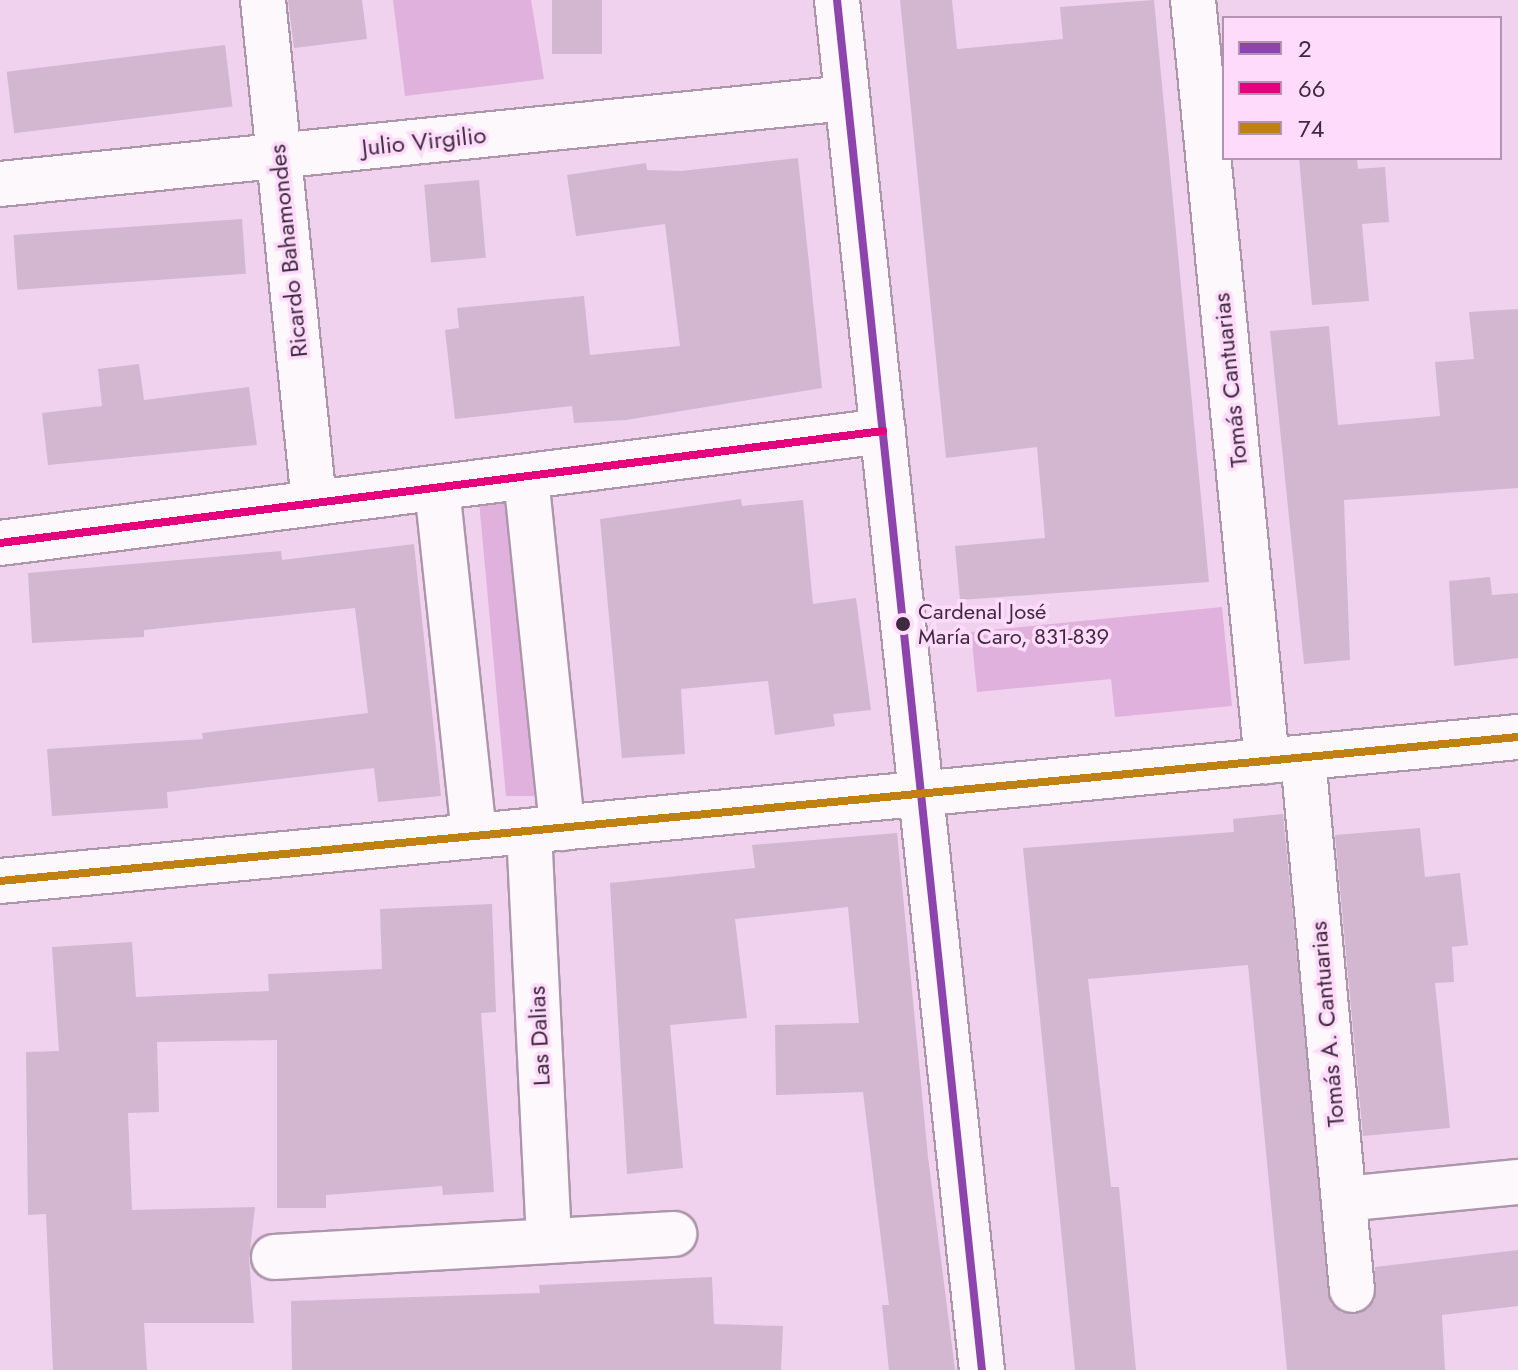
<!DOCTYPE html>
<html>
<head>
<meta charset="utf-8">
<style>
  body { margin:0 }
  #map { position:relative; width:1518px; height:1370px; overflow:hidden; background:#f1d2ee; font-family:Jost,sans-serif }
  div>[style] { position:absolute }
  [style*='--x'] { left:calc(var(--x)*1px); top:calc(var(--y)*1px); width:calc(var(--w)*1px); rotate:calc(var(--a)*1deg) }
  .green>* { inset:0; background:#e0b1dc }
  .building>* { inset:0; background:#d3b6d0; transform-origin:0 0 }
  .roads { filter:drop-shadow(2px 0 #ad95aa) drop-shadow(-2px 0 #ad95aa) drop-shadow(0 2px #ad95aa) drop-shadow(0 -2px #ad95aa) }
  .street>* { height:44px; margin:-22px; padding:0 22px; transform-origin:22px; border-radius:22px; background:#fdf8fc }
  .secondary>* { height:44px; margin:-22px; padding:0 22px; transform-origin:22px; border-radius:22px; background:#fdf8fc }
  .bus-1>* { height:8px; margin:-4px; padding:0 4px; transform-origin:4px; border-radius:4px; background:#8e44ad }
  .bus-2>* { height:8px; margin:-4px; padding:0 4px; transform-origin:4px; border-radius:4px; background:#e5007d }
  .bus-3>* { height:8px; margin:-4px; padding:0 4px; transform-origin:4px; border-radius:4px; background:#c08113 }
  .dots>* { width:22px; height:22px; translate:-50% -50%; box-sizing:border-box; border:4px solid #fedbfa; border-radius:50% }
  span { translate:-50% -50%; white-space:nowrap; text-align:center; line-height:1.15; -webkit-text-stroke:7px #fedbfa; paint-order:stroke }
  .bus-label { font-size:22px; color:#402a3f }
  .left { translate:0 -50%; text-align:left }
  .street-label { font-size:24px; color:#402a3f }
  .legend { position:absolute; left:1222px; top:16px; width:280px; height:144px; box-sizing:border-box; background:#fedbfa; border:2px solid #b294af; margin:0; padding:10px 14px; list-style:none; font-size:24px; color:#402a3f }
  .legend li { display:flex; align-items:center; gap:16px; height:40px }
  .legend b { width:40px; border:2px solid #b294af }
</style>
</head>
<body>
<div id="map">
  <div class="green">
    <div style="clip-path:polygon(393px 0,531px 0,544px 79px,405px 96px)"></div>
    <div style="clip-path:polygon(504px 498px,516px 519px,540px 789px,533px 796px,506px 796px,479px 501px)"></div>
    <div style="clip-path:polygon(1222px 607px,1232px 706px,1115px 717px,1111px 679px,977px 692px,971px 632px)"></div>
  </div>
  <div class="building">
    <div style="clip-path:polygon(288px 0,362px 0,367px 39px,294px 48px)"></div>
    <div style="left:552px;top:0;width:50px;height:54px"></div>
    <div style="clip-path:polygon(900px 0,952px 0,957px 49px,1063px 39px,1060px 7px,1154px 0,1209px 582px,960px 600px,955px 546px,1045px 538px,1037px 447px,946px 458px)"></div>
    <div style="left:225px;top:45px;width:62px;height:220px;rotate:83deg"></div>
    <div style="clip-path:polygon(798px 158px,822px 388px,626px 420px,574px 423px,572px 406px,455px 419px,445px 330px,459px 328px,457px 308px,584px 296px,590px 355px,680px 346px,665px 224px,576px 236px,567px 175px,646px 163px,647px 170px,681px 171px)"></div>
    <div style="clip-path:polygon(1299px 158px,1357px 158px,1358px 169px,1385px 167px,1389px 222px,1362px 224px,1369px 301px,1312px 305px)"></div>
    <div style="left:479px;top:180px;width:78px;height:55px;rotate:85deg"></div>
    <div style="left:242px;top:219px;width:55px;height:229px;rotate:86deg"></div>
    <div style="clip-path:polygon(1518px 309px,1518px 488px,1344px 500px,1350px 660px,1304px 664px,1270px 331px,1329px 326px,1338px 425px,1440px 416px,1435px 362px,1474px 359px,1469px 312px)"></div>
    <div style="clip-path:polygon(139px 364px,144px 400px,249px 387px,257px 445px,48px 465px,42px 413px,102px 406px,98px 369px)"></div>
    <div style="clip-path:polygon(741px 499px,742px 506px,803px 500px,813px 604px,856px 598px,871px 710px,833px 714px,835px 726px,775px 735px,768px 681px,681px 689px,685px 754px,622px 758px,600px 519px)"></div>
    <div style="clip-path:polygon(414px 544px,441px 796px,378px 802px,374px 768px,167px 792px,168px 808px,52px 816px,47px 749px,203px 739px,202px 733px,368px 713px,355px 608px,144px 630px,144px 637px,32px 643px,28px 573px,281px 551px,282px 560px)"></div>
    <div style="clip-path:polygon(1490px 577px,1492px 595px,1518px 593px,1518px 658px,1454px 666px,1449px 581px)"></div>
    <div style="clip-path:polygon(1283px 814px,1331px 1304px,1342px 1313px,1367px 1310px,1375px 1300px,1375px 1267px,1518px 1250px,1518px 1306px,1442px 1315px,1445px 1370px,1287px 1370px,1248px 965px,1088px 979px,1111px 1187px,1119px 1187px,1136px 1370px,1075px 1370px,1023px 848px,1234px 832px,1233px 819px)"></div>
    <div style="clip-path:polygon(1420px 828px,1425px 877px,1460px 873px,1468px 945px,1452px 947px,1454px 982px,1435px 983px,1450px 1128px,1363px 1136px,1335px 835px)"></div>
    <div style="clip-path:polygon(897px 833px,928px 1157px,955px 1370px,889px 1370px,882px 1305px,889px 1305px,863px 1092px,776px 1095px,775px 1025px,859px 1023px,848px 907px,735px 919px,747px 1018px,670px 1025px,683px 1168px,627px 1174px,610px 883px,755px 868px,752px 845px)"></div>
    <div style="clip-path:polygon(492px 904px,496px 1012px,481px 1013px,494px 1192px,443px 1195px,442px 1186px,326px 1195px,326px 1208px,277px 1208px,277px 1040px,157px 1042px,159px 1112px,128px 1113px,132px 1210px,255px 1207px,249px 1258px,254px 1323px,144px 1323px,147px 1370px,53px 1370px,46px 1214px,28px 1215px,26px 1052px,59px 1051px,52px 947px,132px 942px,136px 997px,269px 991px,268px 974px,382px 969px,380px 909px)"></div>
    <div style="clip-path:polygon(712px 1277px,714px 1324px,783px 1326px,781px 1370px,292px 1370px,291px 1301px,540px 1293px,539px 1285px)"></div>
  </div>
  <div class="roads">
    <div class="street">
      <div style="--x:263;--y:0;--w:505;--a:84.2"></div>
      <div style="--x:1193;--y:0;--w:765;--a:84.45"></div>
      <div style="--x:0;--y:184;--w:851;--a:-5.8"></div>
      <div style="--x:526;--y:477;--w:353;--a:84.1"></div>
      <div style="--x:437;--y:488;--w:350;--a:83.9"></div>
      <div style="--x:0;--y:543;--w:890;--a:-7.23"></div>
      <div style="--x:1303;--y:758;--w:534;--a:84.74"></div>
      <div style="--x:529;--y:831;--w:410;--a:87.2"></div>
      <div style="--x:0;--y:881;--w:1525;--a:-5.42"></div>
      <div style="--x:1344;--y:1199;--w:175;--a:-5.6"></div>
      <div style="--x:274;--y:1257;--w:401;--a:-3.3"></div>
    </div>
    <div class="secondary">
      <div style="--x:837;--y:0;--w:1378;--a:83.96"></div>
    </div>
  </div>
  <div class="bus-1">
    <div style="--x:837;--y:0;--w:1378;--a:83.96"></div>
  </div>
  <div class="bus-2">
    <div style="--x:0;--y:543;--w:890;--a:-7.23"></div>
  </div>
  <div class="bus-3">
    <div style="--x:0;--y:881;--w:1525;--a:-5.42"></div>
  </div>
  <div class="dots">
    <div style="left:903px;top:624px;background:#402a3f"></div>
  </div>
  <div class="bus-label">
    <span class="left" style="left:918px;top:624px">Cardenal José<br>María Caro, 831-839</span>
  </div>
  <div class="street-label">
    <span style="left:424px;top:141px;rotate:-6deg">Julio Virgilio</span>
    <span style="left:288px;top:251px;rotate:-96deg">Ricardo Bahamondes</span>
    <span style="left:1230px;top:380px;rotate:-96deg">Tomás Cantuarias</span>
    <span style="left:1327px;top:1024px;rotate:-95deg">Tomás A. Cantuarias</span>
    <span style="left:539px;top:1036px;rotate:-93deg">Las Dalias</span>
  </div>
  <ul class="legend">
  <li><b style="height:10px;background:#8e44ad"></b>2</li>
  <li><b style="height:10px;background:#e5007d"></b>66</li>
  <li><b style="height:10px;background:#c08113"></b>74</li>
  </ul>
</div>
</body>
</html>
